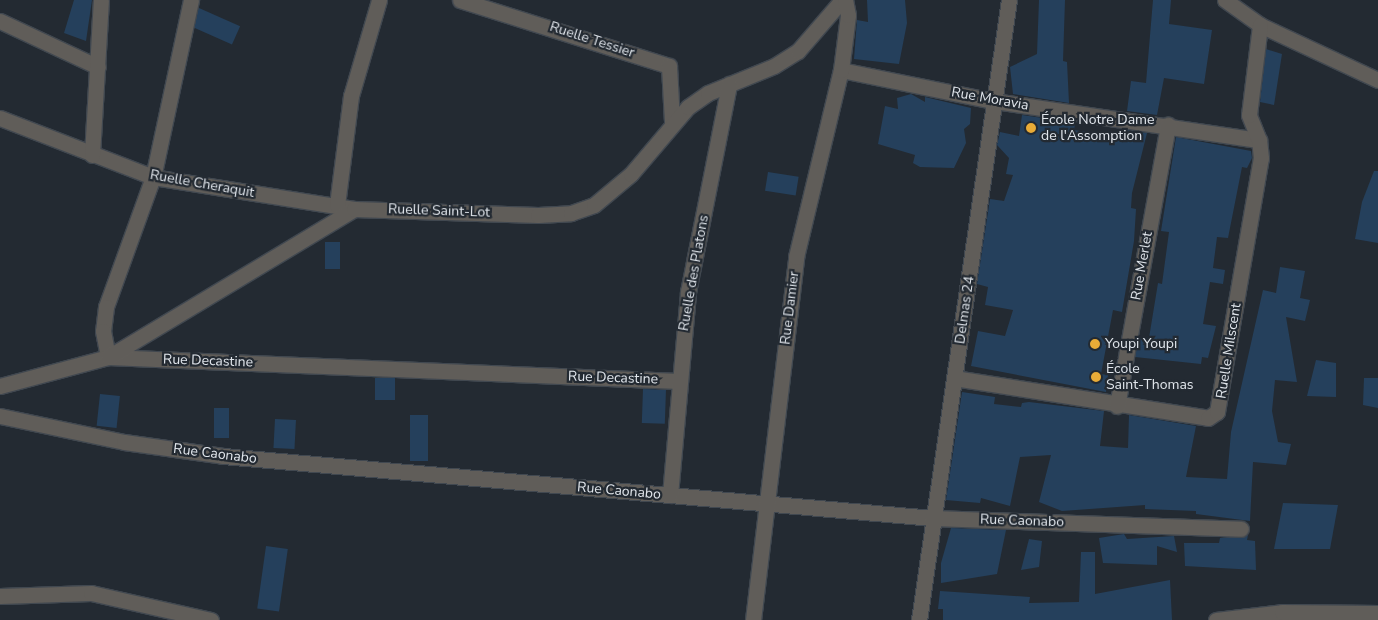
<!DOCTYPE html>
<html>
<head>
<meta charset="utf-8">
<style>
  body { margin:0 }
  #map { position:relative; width:1378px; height:620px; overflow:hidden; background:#232a32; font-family:"Nunito Sans",sans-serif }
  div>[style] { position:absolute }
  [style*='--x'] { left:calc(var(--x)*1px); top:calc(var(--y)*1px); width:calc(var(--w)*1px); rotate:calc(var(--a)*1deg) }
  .building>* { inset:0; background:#25405c; transform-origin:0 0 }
  .roads { filter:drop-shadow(1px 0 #414850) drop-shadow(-1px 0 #414850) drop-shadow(0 1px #414850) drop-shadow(0 -1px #414850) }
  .street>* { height:15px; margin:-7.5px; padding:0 7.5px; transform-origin:7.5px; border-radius:7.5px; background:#605d59 }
  .dots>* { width:14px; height:14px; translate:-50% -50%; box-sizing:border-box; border:2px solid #232a32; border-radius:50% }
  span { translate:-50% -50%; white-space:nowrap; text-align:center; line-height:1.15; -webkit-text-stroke:4.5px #232a32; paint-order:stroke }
  .street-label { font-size:14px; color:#e1e6ec }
  .poi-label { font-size:14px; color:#e1e6ec }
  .left { translate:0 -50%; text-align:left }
</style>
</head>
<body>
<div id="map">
  <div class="building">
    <div style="clip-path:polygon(74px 0,92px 0,86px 41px,64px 33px)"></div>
    <div style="clip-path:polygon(867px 0,905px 0,907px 23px,899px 64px,854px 59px,857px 20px,868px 22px)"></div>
    <div style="clip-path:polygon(1039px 0,1065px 0,1063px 61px,1067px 62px,1069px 103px,1013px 94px,1010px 67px,1037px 54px)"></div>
    <div style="clip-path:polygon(1153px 0,1171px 0,1169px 24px,1212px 30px,1204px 84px,1164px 78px,1157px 115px,1127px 111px,1131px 81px,1146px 83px)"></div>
    <div style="left:199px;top:8px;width:45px;height:20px;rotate:24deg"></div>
    <div style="clip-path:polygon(1266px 49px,1282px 54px,1274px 105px,1260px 102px)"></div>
    <div style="clip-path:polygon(911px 94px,925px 102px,925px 97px,971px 108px,970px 124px,964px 129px,966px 143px,954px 168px,920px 167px,913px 163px,915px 155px,878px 144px,885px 106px,898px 109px,897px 98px)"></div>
    <div style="clip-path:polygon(1022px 115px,1070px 122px,1075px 124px,1074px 130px,1124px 138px,1126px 130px,1147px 133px,1132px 193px,1131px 208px,1136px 209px,1134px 241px,1122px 312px,1113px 310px,1101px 374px,1108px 375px,1106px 392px,971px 366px,978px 331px,1005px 336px,1013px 310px,985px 305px,988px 287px,977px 284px,990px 199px,1004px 201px,1013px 175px,1006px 174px,1009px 158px,997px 145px,1000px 132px,1019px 136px)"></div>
    <div style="clip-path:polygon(1176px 137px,1251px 151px,1252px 158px,1247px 168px,1242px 167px,1228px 238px,1217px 237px,1213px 268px,1225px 270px,1223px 284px,1210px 282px,1203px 324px,1216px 326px,1208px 358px,1202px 357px,1201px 364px,1135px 357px,1139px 337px,1149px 338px,1158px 283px,1162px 284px,1169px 232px,1161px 231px)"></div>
    <div style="clip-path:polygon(1374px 171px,1378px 171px,1378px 243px,1355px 239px,1362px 202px)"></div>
    <div style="left:768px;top:172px;width:31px;height:19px;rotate:9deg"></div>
    <div style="left:325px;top:242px;width:15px;height:27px"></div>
    <div style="clip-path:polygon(1280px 267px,1305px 271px,1300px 298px,1310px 300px,1305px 321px,1286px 317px,1297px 382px,1275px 380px,1272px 411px,1278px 442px,1291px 444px,1286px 465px,1253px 462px,1250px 521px,1196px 514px,1196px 511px,1145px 509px,1145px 505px,1062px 511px,1039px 502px,1051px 455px,1020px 457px,1010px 506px,981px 498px,980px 503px,946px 500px,962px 392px,995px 397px,994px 404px,1021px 407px,1022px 403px,1029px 402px,1104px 411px,1100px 446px,1128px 448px,1129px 415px,1196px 426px,1186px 477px,1227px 479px,1231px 432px,1263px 290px,1276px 293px)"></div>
    <div style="clip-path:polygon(1316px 360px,1336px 363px,1336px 397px,1307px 396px)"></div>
    <div style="left:375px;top:378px;width:20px;height:22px"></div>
    <div style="clip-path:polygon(1364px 378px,1378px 378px,1378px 408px,1363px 405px)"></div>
    <div style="left:643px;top:389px;width:23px;height:34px;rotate:2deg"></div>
    <div style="left:100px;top:394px;width:20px;height:32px;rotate:6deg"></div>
    <div style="left:214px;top:408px;width:15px;height:30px"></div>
    <div style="left:410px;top:415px;width:18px;height:46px"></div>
    <div style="left:275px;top:419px;width:21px;height:29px;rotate:3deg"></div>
    <div style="clip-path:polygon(1283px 503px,1338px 505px,1330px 549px,1274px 549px)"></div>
    <div style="clip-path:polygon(951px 528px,1006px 530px,997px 574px,941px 583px,941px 563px)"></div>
    <div style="clip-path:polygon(1124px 534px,1127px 539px,1174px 536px,1177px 552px,1157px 546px,1157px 565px,1103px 563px,1099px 538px)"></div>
    <div style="clip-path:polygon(1248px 535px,1247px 540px,1255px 541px,1256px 570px,1185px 566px,1184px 543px,1219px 543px,1220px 538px)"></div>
    <div style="clip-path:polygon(1029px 539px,1042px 541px,1039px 567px,1021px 570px)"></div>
    <div style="left:266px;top:546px;width:22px;height:63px;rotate:8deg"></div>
    <div style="clip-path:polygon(1081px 552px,1095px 552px,1095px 594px,1170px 580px,1172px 620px,943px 620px,943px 609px,938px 609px,940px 591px,1030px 597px,1029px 603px,1079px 602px)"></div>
  </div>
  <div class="roads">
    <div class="street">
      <div style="--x:191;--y:0;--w:181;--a:102.1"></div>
      <div style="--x:153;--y:177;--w:138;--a:109.9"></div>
      <div style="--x:106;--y:307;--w:24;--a:97"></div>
      <div style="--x:103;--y:331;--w:26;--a:79"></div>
      <div style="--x:108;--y:357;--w:571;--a:2.41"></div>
      <div style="--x:460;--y:0;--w:219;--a:17.5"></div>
      <div style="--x:669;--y:66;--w:56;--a:86.9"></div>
      <div style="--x:1225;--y:0;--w:43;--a:35.5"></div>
      <div style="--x:1260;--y:25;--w:130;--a:25"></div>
      <div style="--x:0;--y:21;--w:108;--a:25.1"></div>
      <div style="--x:841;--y:70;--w:156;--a:11.5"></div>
      <div style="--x:994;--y:101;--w:268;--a:8.4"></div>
      <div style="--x:0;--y:118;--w:164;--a:21.1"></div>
      <div style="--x:153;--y:177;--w:204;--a:9"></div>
      <div style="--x:92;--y:155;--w:155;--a:-86.7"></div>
      <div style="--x:337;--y:205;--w:110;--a:-82.7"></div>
      <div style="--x:351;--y:96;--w:100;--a:-73.7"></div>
      <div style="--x:954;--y:378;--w:257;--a:8.9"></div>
      <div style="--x:1208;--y:418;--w:11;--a:-34"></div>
      <div style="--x:1217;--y:412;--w:258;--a:-80.2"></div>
      <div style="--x:1261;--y:158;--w:18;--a:-96"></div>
      <div style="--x:1259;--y:140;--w:27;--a:-112"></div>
      <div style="--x:1249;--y:115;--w:91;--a:-83"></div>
      <div style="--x:0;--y:386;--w:112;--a:-15"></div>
      <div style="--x:108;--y:357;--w:287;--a:-31"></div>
      <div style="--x:354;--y:209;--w:184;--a:1.9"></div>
      <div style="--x:538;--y:215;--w:33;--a:-3"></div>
      <div style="--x:571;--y:213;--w:24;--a:-19"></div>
      <div style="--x:594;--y:205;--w:48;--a:-40"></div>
      <div style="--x:631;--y:174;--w:88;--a:-49.6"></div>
      <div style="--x:688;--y:107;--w:24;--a:-35"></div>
      <div style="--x:708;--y:93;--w:71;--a:-22.2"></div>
      <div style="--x:774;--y:66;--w:28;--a:-32"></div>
      <div style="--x:798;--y:51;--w:67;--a:-49.2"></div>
      <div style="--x:1117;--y:406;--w:286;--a:-79.7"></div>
      <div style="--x:0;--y:416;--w:127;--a:11.8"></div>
      <div style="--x:124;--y:442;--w:100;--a:8"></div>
      <div style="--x:223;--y:456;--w:713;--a:4.99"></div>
      <div style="--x:933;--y:518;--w:308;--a:2"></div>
      <div style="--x:670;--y:495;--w:204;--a:-84.9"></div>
      <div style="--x:688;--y:292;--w:212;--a:-78.8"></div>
      <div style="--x:0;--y:596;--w:91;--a:-1.9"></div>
      <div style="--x:91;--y:593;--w:123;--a:12.7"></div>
      <div style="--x:753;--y:620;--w:366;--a:-83.2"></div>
      <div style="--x:796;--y:257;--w:192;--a:-76.5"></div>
      <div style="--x:841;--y:70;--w:55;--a:-82.7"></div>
      <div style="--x:848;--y:15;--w:15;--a:-101"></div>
      <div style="--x:919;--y:620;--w:626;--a:-81.74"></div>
      <div style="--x:1216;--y:620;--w:66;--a:-6.9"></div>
      <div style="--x:1282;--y:612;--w:96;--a:0.6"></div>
    </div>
  </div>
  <div class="dots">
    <div style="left:1031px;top:128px;background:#e8ab37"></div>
    <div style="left:1095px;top:344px;background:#e8ab37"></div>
    <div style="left:1096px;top:377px;background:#e8ab37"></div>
  </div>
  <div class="street-label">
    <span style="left:592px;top:40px;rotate:18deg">Ruelle Tessier</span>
    <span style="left:990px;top:99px;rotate:10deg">Rue Moravia</span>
    <span style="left:202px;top:184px;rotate:10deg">Ruelle Cheraquit</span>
    <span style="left:439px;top:211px;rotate:2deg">Ruelle Saint-Lot</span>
    <span style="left:1142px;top:266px;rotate:-80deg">Rue Merlet</span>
    <span style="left:694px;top:273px;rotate:-80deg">Ruelle des Platons</span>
    <span style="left:790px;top:308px;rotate:-83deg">Rue Damier</span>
    <span style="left:965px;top:310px;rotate:-82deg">Delmas 24</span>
    <span style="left:1229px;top:351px;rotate:-81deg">Ruelle Milscent</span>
    <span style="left:208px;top:361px;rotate:2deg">Rue Decastine</span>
    <span style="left:613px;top:378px;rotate:2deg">Rue Decastine</span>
    <span style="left:215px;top:454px;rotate:7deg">Rue Caonabo</span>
    <span style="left:619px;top:491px;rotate:5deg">Rue Caonabo</span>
    <span style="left:1022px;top:521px;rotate:2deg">Rue Caonabo</span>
  </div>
  <div class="poi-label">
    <span class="left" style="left:1041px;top:128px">École Notre Dame<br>de l'Assomption</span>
    <span class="left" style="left:1105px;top:344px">Youpi Youpi</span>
    <span class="left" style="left:1106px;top:377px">École<br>Saint-Thomas</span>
  </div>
</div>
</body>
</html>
